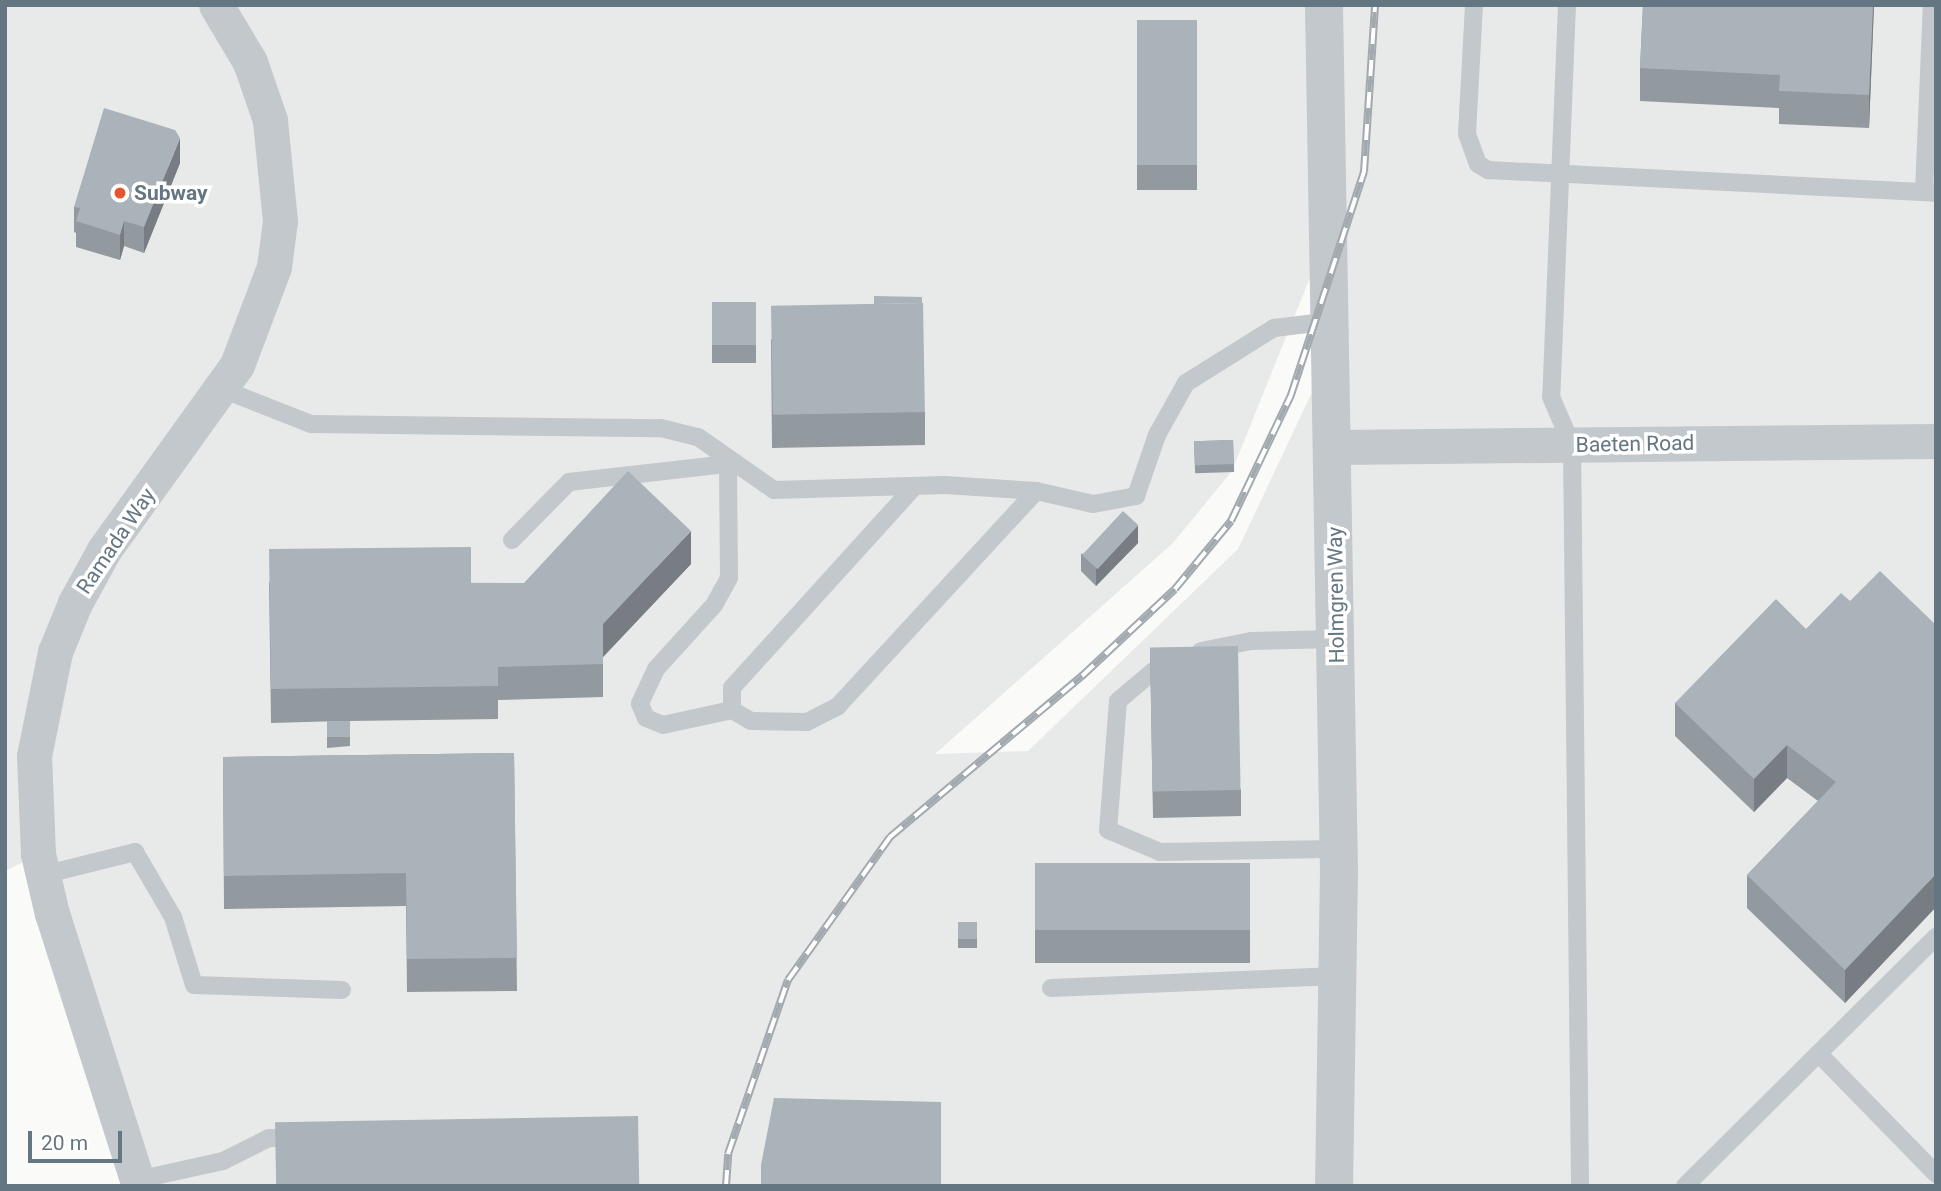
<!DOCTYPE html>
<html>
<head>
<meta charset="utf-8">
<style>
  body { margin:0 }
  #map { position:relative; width:1941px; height:1191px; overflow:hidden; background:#fafaf8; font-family:Roboto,sans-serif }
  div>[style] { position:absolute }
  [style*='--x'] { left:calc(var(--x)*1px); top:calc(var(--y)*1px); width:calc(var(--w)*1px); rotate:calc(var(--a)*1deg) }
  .built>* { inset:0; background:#e8e9e9 }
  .service>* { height:18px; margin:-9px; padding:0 9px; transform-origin:9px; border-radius:9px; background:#c3c8cc }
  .minor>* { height:35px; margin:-17.5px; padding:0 17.5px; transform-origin:17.5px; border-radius:17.5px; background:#c3c8cc }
  .tertiary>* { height:38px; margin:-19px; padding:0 19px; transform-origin:19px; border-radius:19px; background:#c3c8cc }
  .rail>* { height:8px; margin-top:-4px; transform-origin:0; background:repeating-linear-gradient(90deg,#fff 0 16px,#a2aab0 0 32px); box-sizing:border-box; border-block:2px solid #a2aab0 }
  .wall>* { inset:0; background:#929a9f; transform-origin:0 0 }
  .shaded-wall>* { inset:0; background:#777d82 }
  .building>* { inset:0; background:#aab3b9; transform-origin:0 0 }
  .dots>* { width:19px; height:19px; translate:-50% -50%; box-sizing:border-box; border:4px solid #fff; border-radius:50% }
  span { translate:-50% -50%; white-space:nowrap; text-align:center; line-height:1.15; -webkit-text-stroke:7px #fff; paint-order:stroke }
  .poi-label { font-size:21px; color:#657683; font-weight:700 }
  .left { translate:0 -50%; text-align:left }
  .street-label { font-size:21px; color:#657683 }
  .frame { position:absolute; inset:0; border:7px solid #657683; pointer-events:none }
  .scale { position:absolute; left:28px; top:1131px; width:94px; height:32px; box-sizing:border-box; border:4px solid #657683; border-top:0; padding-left:9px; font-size:21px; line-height:24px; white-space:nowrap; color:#657683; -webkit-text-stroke:5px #fff; paint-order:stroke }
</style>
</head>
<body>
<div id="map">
  <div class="built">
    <div style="clip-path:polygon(evenodd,5px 5px,1936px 5px,1936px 1186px,139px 1186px,37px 855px,5px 871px,5px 5px,1330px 228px,1333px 348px,1238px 549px,1028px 751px,935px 754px,1173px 543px,1232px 471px,1330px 228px)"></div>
  </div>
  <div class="service">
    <div style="--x:1474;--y:5;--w:129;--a:93.1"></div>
    <div style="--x:1467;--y:134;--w:32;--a:70"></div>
    <div style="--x:1478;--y:164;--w:12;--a:31"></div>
    <div style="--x:1488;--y:170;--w:449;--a:2.9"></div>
    <div style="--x:1567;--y:5;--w:392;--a:92.3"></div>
    <div style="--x:1551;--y:397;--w:52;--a:66.4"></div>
    <div style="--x:1572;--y:445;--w:741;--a:89.38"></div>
    <div style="--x:1924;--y:192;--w:187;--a:-87.6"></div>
    <div style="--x:222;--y:389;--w:96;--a:21.5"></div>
    <div style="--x:311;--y:424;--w:350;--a:0.7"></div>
    <div style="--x:661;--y:428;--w:38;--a:14"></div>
    <div style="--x:698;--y:437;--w:93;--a:34.9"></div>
    <div style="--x:774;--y:490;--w:171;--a:-1.7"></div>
    <div style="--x:945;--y:485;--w:91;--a:3.8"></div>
    <div style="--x:1036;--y:491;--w:58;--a:12.8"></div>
    <div style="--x:1093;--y:504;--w:44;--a:-10.5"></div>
    <div style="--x:1136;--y:496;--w:65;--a:-71"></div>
    <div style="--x:1157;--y:435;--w:60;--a:-60.9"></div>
    <div style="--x:1186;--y:383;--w:104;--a:-32"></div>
    <div style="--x:1274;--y:328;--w:58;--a:-6.9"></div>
    <div style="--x:914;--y:487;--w:271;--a:132.2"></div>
    <div style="--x:732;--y:688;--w:22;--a:90"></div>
    <div style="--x:732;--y:710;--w:22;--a:30"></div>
    <div style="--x:751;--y:721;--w:56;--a:1"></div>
    <div style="--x:807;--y:722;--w:34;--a:-27"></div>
    <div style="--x:837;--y:707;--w:294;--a:-47.3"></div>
    <div style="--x:512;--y:540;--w:81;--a:-45.5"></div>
    <div style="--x:569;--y:482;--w:160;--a:-6.5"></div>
    <div style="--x:728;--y:464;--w:114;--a:89.5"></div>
    <div style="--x:729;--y:578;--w:31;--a:119"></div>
    <div style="--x:714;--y:605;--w:86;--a:132.2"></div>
    <div style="--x:656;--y:669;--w:38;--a:115"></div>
    <div style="--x:640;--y:704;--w:15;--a:67"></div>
    <div style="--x:646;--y:718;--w:18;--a:22"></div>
    <div style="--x:663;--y:725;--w:71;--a:-12.3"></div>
    <div style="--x:1201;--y:651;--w:51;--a:-11.3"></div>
    <div style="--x:1251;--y:641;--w:86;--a:-1.3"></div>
    <div style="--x:1170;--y:657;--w:68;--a:139.8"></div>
    <div style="--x:1118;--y:701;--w:129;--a:94.4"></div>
    <div style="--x:1108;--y:830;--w:56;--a:22.9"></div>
    <div style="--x:1160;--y:852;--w:179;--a:-1"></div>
    <div style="--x:43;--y:875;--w:95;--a:-14"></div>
    <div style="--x:135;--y:852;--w:75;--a:59.7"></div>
    <div style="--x:173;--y:917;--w:71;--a:72.8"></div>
    <div style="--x:194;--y:985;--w:148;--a:1.9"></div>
    <div style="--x:1051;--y:988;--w:287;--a:-2.4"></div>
    <div style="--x:1819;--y:1054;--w:168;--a:45.7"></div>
    <div style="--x:137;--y:1180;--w:88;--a:-12.5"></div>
    <div style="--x:223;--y:1161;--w:51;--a:-26.6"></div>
    <div style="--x:269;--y:1138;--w:28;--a:0"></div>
    <div style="--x:1685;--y:1186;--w:354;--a:-44.8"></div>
  </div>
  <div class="minor">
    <div style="--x:1335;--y:447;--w:601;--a:-0.57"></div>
    <div style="--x:139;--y:1186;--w:286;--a:-107.7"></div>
    <div style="--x:52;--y:914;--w:62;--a:-103.1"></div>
    <div style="--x:38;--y:854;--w:98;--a:-92.3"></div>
    <div style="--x:34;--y:756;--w:106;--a:-78.6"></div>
    <div style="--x:55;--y:652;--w:53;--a:-67.8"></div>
    <div style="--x:75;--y:603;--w:60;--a:-61.3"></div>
    <div style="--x:104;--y:550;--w:228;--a:-54.3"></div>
    <div style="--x:237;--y:365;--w:105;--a:-69.3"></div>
    <div style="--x:274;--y:267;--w:46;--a:-82.6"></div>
    <div style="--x:280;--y:221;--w:101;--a:-95.7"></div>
    <div style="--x:270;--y:120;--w:61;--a:-109"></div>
    <div style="--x:250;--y:62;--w:66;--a:-120.8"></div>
  </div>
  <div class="tertiary">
    <div style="--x:1324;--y:5;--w:866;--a:89.01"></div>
    <div style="--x:1339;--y:871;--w:315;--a:90.9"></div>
  </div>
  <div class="rail">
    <div style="--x:726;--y:1186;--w:32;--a:-86"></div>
    <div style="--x:728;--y:1154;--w:184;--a:-71"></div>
    <div style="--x:788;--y:980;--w:176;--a:-54.5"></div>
    <div style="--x:890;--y:837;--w:251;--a:-40"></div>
    <div style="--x:1082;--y:676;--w:127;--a:-43.1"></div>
    <div style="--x:1175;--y:589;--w:88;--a:-50.5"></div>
    <div style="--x:1231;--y:521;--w:140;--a:-64.5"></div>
    <div style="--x:1291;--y:395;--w:235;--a:-71.9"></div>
    <div style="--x:1364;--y:172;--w:167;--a:-86.2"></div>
  </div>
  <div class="wall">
    <div style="clip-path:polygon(1643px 5px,1874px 5px,1869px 128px,1779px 124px,1779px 108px,1640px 101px,1640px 68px)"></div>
    <div style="left:1197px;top:20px;width:170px;height:60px;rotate:90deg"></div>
    <div style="clip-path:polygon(180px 163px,144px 253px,124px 246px,120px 260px,76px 247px,76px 233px,74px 232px,74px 207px)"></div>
    <div style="left:756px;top:302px;width:61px;height:44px;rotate:90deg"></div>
    <div style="clip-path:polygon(771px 339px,925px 412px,925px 445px,772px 448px)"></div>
    <div style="left:1233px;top:440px;width:32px;height:39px;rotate:88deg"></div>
    <div style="clip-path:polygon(1138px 543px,1096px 586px,1081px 571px,1081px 554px)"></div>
    <div style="clip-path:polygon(691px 564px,603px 657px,603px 697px,498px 700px,498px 719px,350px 721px,350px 746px,327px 748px,327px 722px,341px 721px,271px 723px,269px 582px,524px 583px)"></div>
    <div style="clip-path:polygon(1936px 625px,1936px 907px,1845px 1003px,1747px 908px,1747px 875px,1818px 801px,1787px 778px,1754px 812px,1675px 736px,1675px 703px,1806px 629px)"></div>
    <div style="clip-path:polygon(1150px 648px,1241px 790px,1241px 816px,1153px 818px)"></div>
    <div style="clip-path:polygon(514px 753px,517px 991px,407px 992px,406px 906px,224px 909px,223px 757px)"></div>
    <div style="left:1035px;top:863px;width:215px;height:100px"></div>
    <div style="left:958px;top:922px;width:19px;height:26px"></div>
  </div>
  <div class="shaded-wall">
    <div style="clip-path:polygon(1873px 5px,1874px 5px,1869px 128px,1869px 95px)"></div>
    <div style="clip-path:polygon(180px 138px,180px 163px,144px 253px,144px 227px)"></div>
    <div style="clip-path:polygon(124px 221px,124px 246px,120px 260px,120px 235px)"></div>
    <div style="clip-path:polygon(1138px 525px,1138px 543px,1096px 586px,1096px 568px)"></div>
    <div style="clip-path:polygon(691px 531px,691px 564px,603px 657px,603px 697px,603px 624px)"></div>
    <div style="clip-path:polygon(1787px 745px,1787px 778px,1754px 812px,1754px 779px)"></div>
    <div style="clip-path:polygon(1936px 874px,1936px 907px,1845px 1003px,1845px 970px)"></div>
  </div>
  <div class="building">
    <div style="clip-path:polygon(1643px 5px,1873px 5px,1869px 95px,1779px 91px,1780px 75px,1640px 68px)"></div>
    <div style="left:1197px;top:20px;width:145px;height:60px;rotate:90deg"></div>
    <div style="clip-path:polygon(104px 108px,175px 130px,180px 138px,144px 227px,124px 221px,120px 235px,76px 221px,80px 208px,74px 207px)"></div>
    <div style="clip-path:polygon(874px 296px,922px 297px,922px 303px,874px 304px)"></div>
    <div style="left:756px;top:302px;width:43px;height:44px;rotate:90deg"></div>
    <div style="left:923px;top:303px;width:109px;height:152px;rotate:89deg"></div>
    <div style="left:1233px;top:440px;width:24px;height:39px;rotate:88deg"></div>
    <div style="clip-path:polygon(628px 471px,691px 531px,603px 624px,603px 664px,498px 667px,498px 686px,271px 689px,269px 549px,471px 547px,471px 583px,524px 583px)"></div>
    <div style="left:1123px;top:511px;width:21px;height:60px;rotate:43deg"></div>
    <div style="clip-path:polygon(1880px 571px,1936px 625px,1936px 874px,1845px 970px,1747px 875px,1836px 782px,1787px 745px,1754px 779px,1675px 703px,1776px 599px,1806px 629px,1841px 593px,1850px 601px)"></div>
    <div style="left:1238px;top:646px;width:144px;height:88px;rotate:89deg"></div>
    <div style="left:350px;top:721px;width:16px;height:23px;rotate:90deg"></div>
    <div style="clip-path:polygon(514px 753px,517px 958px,407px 959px,406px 873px,224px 876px,223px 757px)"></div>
    <div style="left:1035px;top:863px;width:215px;height:67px"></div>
    <div style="left:958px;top:922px;width:19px;height:17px"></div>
    <div style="clip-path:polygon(774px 1098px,941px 1102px,941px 1186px,761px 1186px,761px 1165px)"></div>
    <div style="left:638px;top:1116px;width:70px;height:363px;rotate:89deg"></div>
  </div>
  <div class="dots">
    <div style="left:120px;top:193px;background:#e4572e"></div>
  </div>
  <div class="poi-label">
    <span class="left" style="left:134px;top:193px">Subway</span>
  </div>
  <div class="street-label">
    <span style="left:1635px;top:444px;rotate:-1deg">Baeten Road</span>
    <span style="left:116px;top:541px;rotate:-56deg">Ramada Way</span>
    <span style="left:1336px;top:595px;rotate:-91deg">Holmgren Way</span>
  </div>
  <div class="frame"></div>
  <div class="scale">20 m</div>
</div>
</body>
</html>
